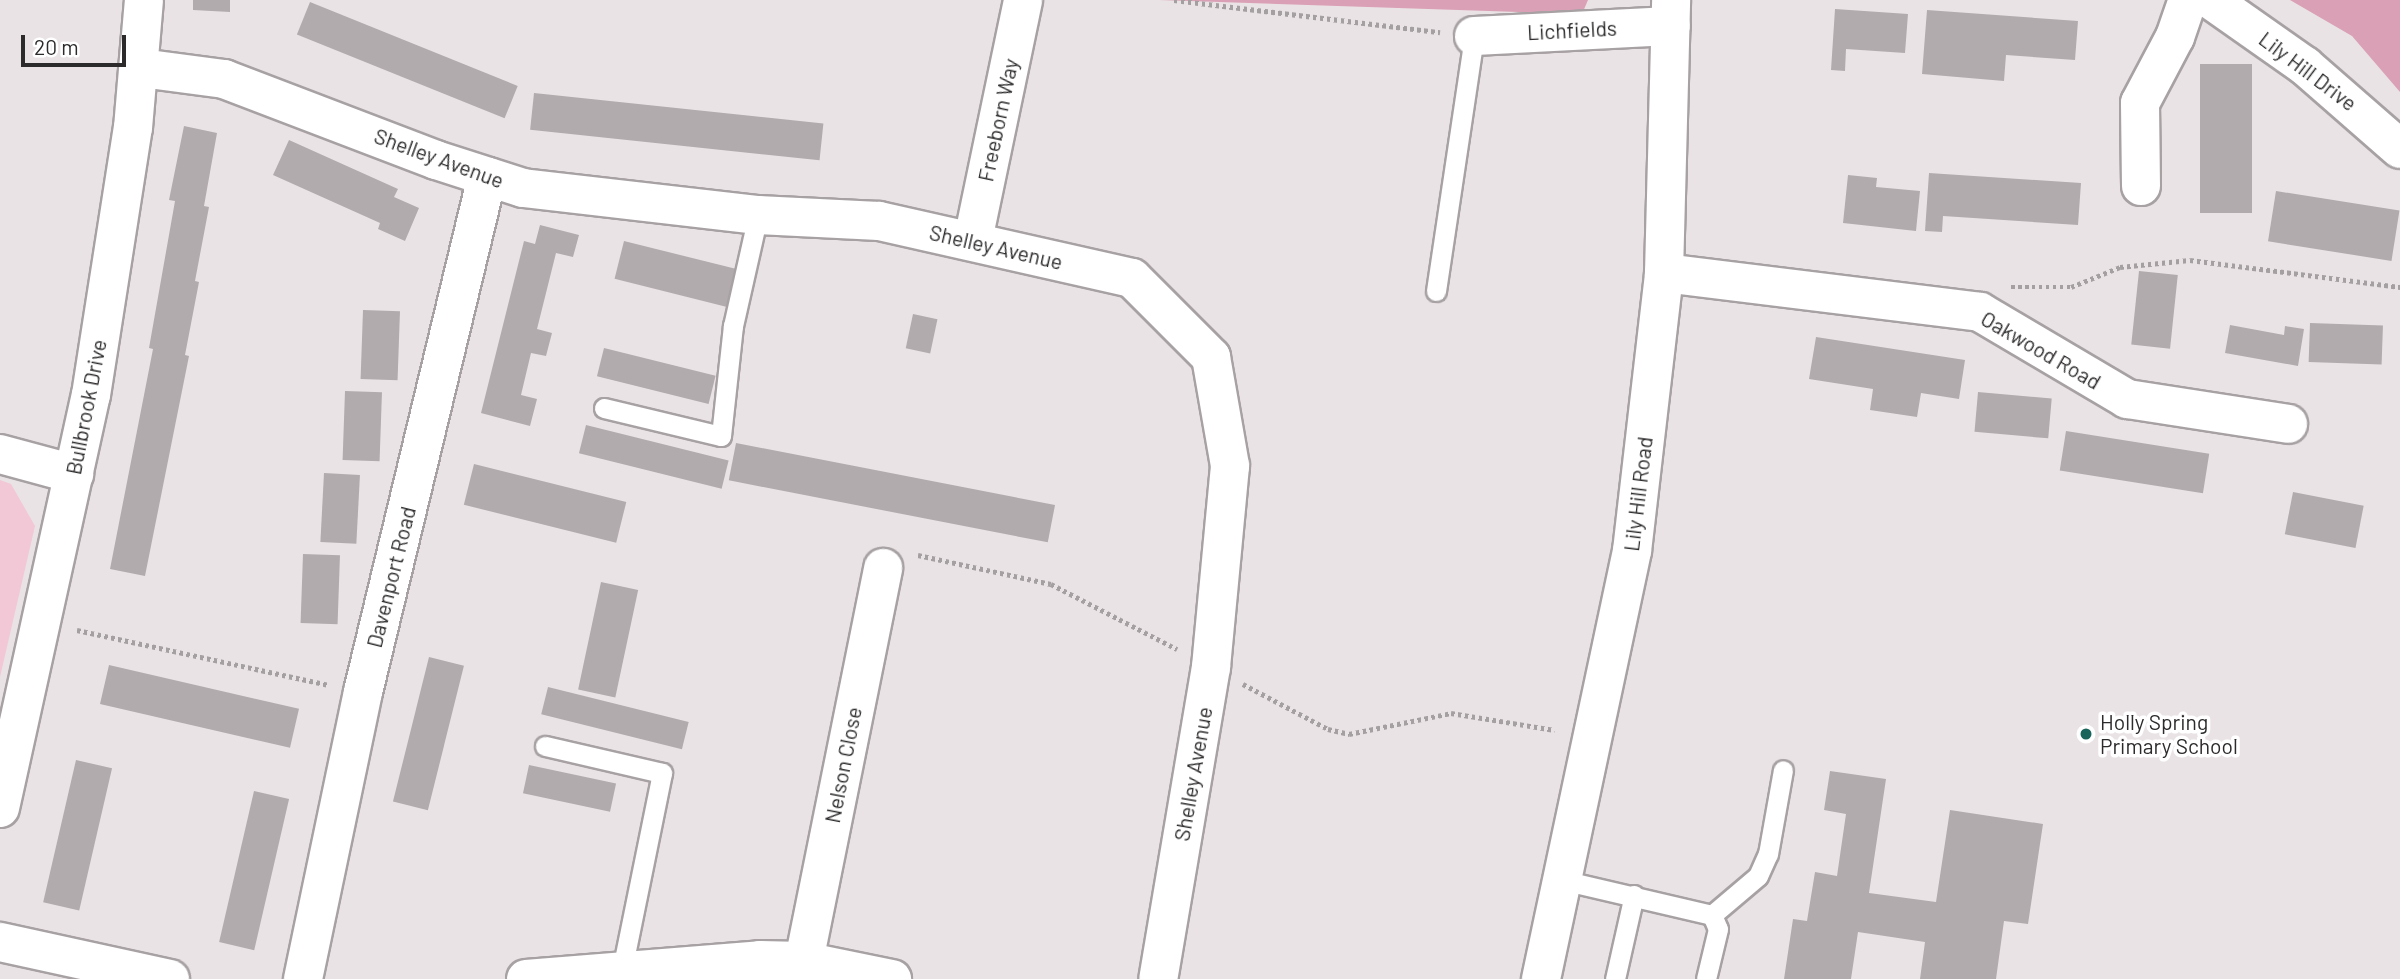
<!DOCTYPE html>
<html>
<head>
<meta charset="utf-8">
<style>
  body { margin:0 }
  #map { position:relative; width:2400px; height:979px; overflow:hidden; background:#eae3e5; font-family:Barlow,sans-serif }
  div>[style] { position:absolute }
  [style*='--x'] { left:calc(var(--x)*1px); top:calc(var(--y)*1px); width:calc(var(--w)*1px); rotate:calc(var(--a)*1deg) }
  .green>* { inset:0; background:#f2c7d6 }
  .forest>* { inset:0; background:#daa0b5 }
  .building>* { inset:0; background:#b2abad; transform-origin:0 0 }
  .path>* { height:4.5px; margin-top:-2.25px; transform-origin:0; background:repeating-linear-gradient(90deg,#a49fa1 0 3.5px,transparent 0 7px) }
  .roads { filter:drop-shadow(2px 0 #a7a1a3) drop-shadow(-2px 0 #a7a1a3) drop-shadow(0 2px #a7a1a3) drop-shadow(0 -2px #a7a1a3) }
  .lane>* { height:19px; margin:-9.5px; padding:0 9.5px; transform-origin:9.5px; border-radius:9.5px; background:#fff }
  .street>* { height:38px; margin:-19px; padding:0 19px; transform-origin:19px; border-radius:19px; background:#fff }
  .secondary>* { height:38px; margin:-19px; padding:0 19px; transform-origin:19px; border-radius:19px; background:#fff }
  .dots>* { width:19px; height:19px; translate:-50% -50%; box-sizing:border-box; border:4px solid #fff; border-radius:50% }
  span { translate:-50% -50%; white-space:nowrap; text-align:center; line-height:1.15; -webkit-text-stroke:7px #fff; paint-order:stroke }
  .street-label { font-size:21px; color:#2c2a2b }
  .poi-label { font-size:21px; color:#2c2a2b }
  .left { translate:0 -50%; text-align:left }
  .scale { position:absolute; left:21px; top:35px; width:105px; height:32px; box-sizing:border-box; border:4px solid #2c2a2b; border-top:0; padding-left:9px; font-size:21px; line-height:24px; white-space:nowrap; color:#2c2a2b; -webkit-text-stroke:5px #fff; paint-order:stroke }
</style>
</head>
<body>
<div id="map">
  <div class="green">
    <div style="clip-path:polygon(0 480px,11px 484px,35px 526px,0 677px)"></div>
  </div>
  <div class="forest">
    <div style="clip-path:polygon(1159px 0,1588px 0,1582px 14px)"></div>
    <div style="clip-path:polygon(2290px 0,2400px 0,2400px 92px,2352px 36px)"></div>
  </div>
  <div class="building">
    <div style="clip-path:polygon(193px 0,230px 0,230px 12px,193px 10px)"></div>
    <div style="left:310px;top:2px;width:224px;height:35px;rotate:22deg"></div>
    <div style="clip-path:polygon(1835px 9px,1908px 14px,1905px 53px,1846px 49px,1845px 71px,1831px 70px)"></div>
    <div style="clip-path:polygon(1927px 10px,2078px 21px,2075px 60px,2006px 55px,2004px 81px,1922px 74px)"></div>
    <div style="left:2252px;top:64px;width:149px;height:52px;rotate:90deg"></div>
    <div style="left:534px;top:93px;width:291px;height:37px;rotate:6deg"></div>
    <div style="clip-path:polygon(184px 126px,217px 133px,204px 206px,209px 207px,195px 281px,199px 282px,185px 355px,189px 356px,145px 576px,110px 569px,153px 349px,149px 348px,175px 201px,169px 200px)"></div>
    <div style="clip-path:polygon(289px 140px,398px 189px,394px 197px,419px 208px,405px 241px,378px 229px,380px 223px,273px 175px)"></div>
    <div style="clip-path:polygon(1929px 173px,2081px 183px,2078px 225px,1943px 216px,1942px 232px,1925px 231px)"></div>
    <div style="clip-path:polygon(1848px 175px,1877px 178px,1876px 187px,1920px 191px,1916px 231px,1843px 223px)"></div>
    <div style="left:2276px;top:191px;width:125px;height:51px;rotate:9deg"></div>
    <div style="clip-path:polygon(540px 225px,579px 235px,573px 257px,556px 253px,537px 329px,552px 333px,546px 356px,531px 353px,521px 395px,537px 399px,530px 426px,481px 413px,524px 241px,535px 244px)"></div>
    <div style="left:624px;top:241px;width:119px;height:39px;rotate:14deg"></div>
    <div style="left:2139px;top:271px;width:39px;height:74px;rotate:6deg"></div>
    <div style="left:363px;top:310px;width:37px;height:69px;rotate:2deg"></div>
    <div style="left:913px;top:314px;width:25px;height:35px;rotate:12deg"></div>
    <div style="left:2310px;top:323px;width:73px;height:39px;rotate:2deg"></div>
    <div style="clip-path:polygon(2230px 325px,2284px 335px,2285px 326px,2304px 329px,2298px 366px,2225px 353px)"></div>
    <div style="clip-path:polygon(1816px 337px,1965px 360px,1959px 399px,1921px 393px,1917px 417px,1870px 410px,1873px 389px,1809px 379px)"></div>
    <div style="left:604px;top:348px;width:115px;height:29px;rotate:14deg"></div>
    <div style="left:345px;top:391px;width:37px;height:69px;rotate:2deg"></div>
    <div style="left:1978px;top:392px;width:74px;height:40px;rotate:5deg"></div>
    <div style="left:586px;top:425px;width:147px;height:29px;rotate:14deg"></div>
    <div style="left:2066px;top:431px;width:145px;height:40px;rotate:9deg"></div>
    <div style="left:736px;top:443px;width:325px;height:38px;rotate:11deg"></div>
    <div style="left:474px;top:464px;width:157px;height:42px;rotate:14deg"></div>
    <div style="left:324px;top:473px;width:36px;height:69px;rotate:3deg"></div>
    <div style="left:2293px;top:492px;width:72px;height:43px;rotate:11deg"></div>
    <div style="left:303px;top:554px;width:37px;height:69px;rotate:2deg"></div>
    <div style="left:601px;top:582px;width:38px;height:110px;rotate:12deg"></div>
    <div style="left:429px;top:657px;width:36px;height:149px;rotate:14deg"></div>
    <div style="left:109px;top:665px;width:195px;height:40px;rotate:13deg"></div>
    <div style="left:548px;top:687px;width:145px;height:28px;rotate:14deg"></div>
    <div style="left:76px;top:760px;width:37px;height:146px;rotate:13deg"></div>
    <div style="left:529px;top:765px;width:89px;height:29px;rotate:12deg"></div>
    <div style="clip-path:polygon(1830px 771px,1886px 779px,1869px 893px,1936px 902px,1950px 810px,2043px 824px,2028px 924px,2004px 921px,1996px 979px,1920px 979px,1925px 942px,1858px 932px,1851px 979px,1784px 979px,1793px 919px,1807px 921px,1815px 872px,1837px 876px,1846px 814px,1824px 810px)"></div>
    <div style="left:254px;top:791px;width:36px;height:155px;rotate:13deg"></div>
  </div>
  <div class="path">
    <div style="--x:1174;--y:0;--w:268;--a:6.9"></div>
    <div style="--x:2011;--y:287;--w:60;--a:0"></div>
    <div style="--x:2071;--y:287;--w:53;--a:-22.2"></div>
    <div style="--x:2120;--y:267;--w:70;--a:-5.7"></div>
    <div style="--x:2190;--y:260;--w:212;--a:7.3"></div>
    <div style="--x:918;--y:555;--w:136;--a:12.3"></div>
    <div style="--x:1051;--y:584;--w:142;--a:27.3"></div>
    <div style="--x:77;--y:630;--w:258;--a:12.3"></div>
    <div style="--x:1243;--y:684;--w:96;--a:27.9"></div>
    <div style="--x:1328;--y:729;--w:22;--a:13"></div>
    <div style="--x:1349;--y:734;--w:104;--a:-11.6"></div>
    <div style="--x:1451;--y:713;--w:105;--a:9.3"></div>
  </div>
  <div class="roads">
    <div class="lane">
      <div style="--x:1436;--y:291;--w:258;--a:-81.5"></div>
      <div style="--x:604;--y:408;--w:120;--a:13.5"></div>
      <div style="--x:721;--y:436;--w:111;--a:-83.8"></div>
      <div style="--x:733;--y:326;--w:114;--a:-77.3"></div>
      <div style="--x:545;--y:746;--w:120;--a:13"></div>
      <div style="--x:662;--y:773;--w:200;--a:101.5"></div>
      <div style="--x:1562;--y:880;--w:154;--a:13.1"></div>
      <div style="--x:1712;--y:915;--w:15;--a:67"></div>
      <div style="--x:1718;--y:929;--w:51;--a:103.5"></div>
      <div style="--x:1712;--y:915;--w:60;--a:-40.3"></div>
      <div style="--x:1758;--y:876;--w:24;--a:-66"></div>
      <div style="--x:1768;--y:854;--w:85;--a:-79.9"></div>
      <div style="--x:1615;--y:979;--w:86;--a:-77.3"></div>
    </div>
    <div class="street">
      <div style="--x:1474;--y:36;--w:197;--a:-2.9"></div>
      <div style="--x:141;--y:68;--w:84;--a:7.5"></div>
      <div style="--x:224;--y:79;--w:227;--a:20.9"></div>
      <div style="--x:436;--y:160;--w:91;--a:17.8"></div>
      <div style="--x:523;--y:188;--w:237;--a:6.6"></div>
      <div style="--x:758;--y:215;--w:121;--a:2.8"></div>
      <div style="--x:879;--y:221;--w:259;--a:12.7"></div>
      <div style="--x:1132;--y:278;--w:112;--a:45"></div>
      <div style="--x:1211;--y:357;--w:111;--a:80.1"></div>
      <div style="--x:1230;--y:466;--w:202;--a:95.4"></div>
      <div style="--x:1211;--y:667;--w:316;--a:99.6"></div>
      <div style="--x:2141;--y:186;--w:83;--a:-90.7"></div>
      <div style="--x:2140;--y:103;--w:75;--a:-62.1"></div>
      <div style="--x:2175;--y:37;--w:39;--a:-71"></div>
      <div style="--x:973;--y:240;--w:245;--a:-78.2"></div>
      <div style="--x:1664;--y:273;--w:318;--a:7"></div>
      <div style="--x:1980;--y:312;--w:171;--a:30.6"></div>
      <div style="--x:2127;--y:399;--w:163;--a:8.8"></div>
      <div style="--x:0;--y:454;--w:77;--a:15.1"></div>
      <div style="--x:0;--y:808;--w:423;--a:-77.6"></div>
      <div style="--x:91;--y:395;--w:270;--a:-81.1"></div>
      <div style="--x:133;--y:128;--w:128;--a:-85.1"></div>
      <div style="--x:0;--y:942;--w:174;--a:12.3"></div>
      <div style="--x:804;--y:961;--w:401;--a:-78.6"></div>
      <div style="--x:303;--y:979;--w:293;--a:-78.2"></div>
      <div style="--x:363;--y:692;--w:530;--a:-76.46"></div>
      <div style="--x:526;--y:979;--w:235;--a:-4.6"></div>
      <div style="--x:760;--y:960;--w:44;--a:1.3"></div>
      <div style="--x:804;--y:961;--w:90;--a:11.6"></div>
    </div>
    <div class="secondary">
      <div style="--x:2211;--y:0;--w:115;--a:35.1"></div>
      <div style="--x:2305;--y:66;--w:126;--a:41.1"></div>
      <div style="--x:1541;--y:979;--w:438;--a:-78"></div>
      <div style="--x:1632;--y:551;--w:280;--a:-83.4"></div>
      <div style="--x:1664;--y:273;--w:273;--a:-88.5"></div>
    </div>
  </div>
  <div class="dots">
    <div style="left:2086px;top:734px;background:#18635a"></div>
  </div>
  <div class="street-label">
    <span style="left:1572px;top:30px;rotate:-3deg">Lichfields</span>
    <span style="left:2308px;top:71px;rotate:37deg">Lily Hill Drive</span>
    <span style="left:998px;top:120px;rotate:-78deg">Freeborn Way</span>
    <span style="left:439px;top:158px;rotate:20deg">Shelley Avenue</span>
    <span style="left:996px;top:247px;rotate:13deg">Shelley Avenue</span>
    <span style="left:2041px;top:350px;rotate:30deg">Oakwood Road</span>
    <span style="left:86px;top:407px;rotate:-79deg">Bullbrook Drive</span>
    <span style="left:1638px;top:494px;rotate:-83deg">Lily Hill Road</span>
    <span style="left:391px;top:577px;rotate:-76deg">Davenport Road</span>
    <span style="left:843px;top:765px;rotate:-79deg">Nelson Close</span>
    <span style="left:1193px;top:774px;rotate:-80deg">Shelley Avenue</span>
  </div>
  <div class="poi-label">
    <span class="left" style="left:2100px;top:734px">Holly Spring<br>Primary School</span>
  </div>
  <div class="scale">20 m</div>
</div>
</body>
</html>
